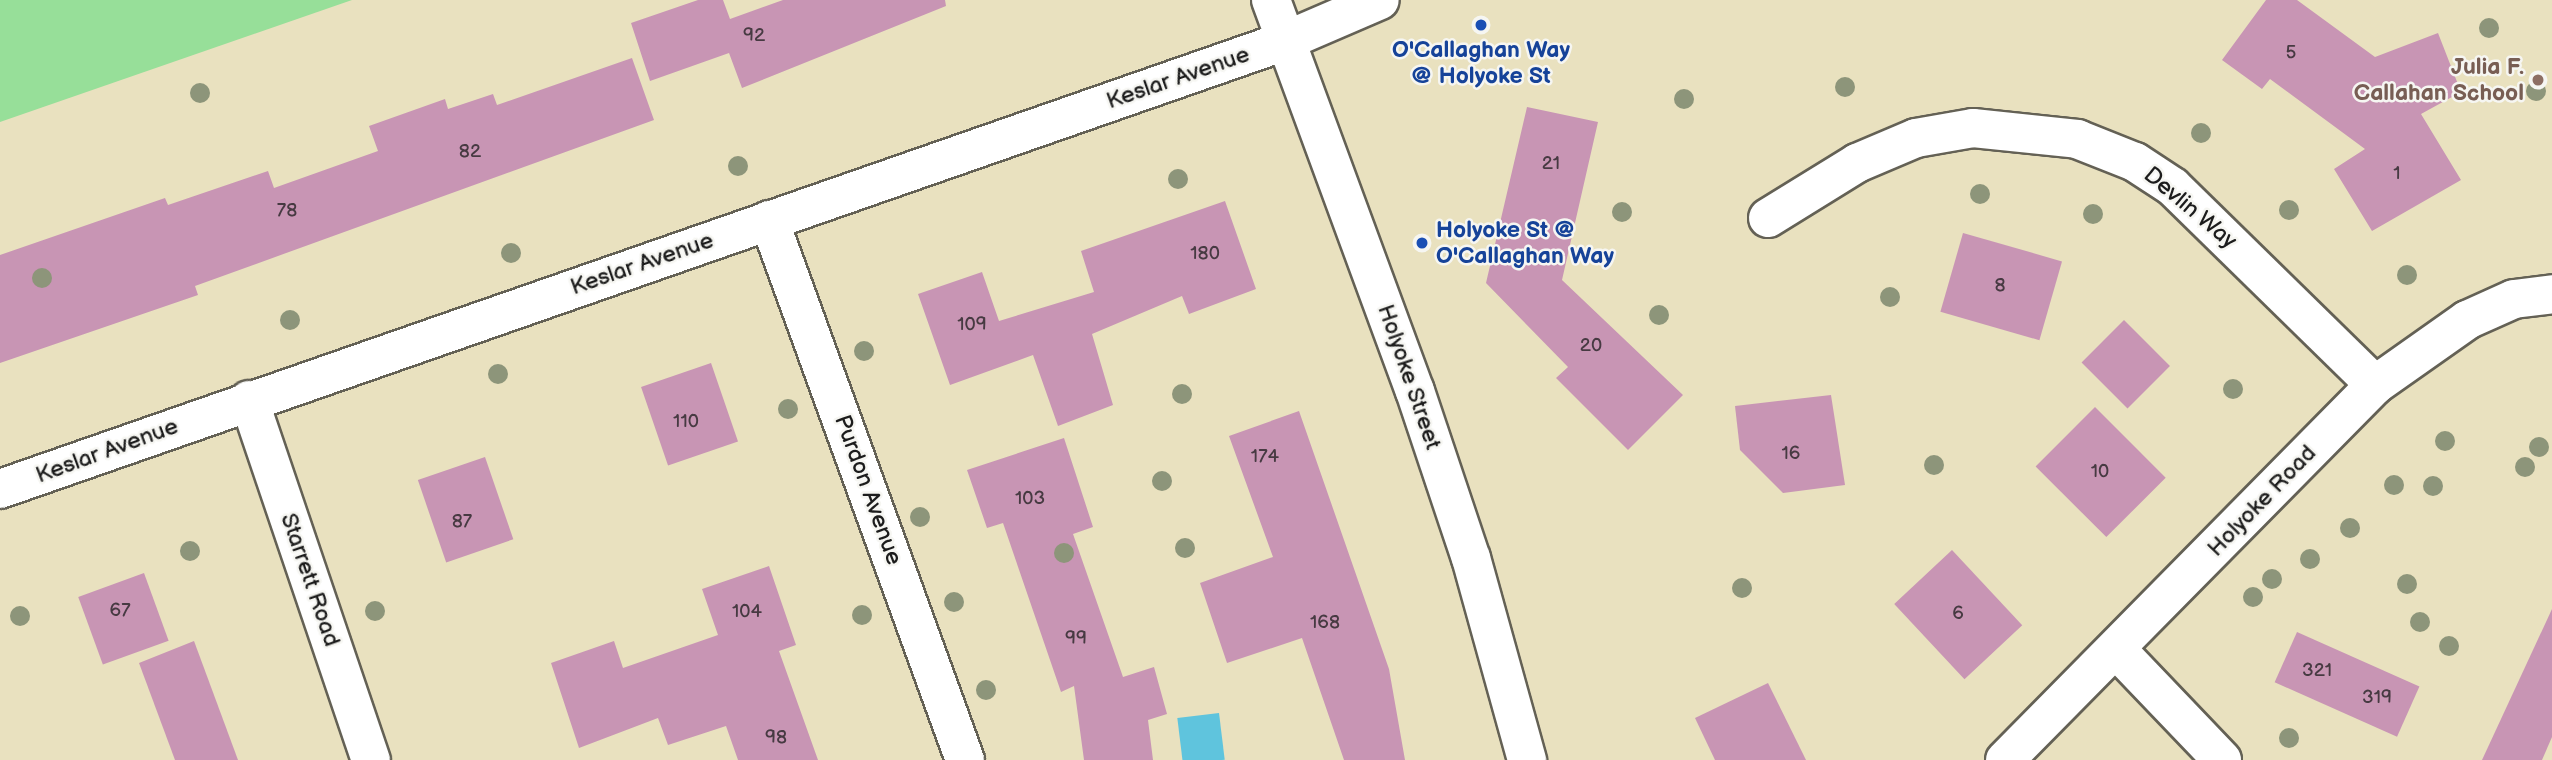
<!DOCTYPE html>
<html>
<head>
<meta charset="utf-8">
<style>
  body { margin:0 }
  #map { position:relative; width:2552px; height:760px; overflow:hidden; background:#e9e1bf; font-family:"Balsamiq Sans",sans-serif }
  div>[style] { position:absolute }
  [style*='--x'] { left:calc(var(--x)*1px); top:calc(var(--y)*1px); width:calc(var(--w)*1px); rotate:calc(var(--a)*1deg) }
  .green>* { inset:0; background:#97df99 }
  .water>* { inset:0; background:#5fc4dd; transform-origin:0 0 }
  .building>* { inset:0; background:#c895b4; transform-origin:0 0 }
  .roads { filter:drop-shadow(2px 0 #646155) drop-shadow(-2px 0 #646155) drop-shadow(0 2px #646155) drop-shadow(0 -2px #646155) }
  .minor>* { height:38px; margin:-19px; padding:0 19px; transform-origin:19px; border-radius:19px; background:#fff }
  .major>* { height:38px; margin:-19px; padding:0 19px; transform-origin:19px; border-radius:19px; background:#fff }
  .trees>* { width:20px; height:20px; margin:-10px; border-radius:50%; background:#8d957a }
  .dots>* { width:19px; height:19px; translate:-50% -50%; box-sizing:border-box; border:4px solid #f6f6f2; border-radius:50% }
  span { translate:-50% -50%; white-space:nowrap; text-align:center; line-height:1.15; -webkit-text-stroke:5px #f6f6f2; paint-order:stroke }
  .number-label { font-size:19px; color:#473a42 }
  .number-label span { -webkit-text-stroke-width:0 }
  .transit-label { font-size:23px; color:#164399; font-weight:700 }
  .left { translate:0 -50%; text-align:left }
  .education-label { font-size:23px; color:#785e54; font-weight:700 }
  .right { translate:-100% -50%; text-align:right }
  .street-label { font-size:23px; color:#1c1c1c }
</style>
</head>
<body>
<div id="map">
  <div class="green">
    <div style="clip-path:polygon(0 0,352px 0,0 122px)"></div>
  </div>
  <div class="water">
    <div style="left:1219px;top:713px;width:47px;height:42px;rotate:83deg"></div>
  </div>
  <div class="building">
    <div style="clip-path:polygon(698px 0,723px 0,730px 19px,783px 0,945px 0,946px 6px,742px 88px,729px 53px,650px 81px,631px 23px)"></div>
    <div style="clip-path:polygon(2266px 0,2297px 0,2375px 57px,2438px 33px,2461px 92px,2421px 114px,2461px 180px,2372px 231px,2334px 169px,2365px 149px,2270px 79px,2262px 89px,2222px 60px)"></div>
    <div style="clip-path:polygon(632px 58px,654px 120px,195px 286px,198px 295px,0 363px,0 255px,165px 198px,168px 205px,268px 171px,274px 188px,378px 151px,369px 126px,445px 99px,448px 109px,493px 94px,497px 105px)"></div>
    <div style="clip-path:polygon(1527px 107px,1598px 122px,1562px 280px,1683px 395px,1628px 450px,1556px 378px,1568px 367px,1486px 283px)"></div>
    <div style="clip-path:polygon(1225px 201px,1256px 289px,1189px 314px,1182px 296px,1092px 334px,1113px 405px,1058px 426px,1033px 355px,950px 385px,918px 294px,982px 272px,999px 321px,1094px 292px,1081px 251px)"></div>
    <div style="left:1963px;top:233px;width:103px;height:82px;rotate:16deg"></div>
    <div style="left:2124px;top:320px;width:65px;height:60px;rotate:45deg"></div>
    <div style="left:711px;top:363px;width:83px;height:74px;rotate:71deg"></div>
    <div style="clip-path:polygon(1831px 395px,1845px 485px,1783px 493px,1740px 450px,1735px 406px)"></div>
    <div style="left:2095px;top:407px;width:100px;height:84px;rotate:45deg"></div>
    <div style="clip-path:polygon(1299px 411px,1389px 669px,1405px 760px,1344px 760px,1302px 638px,1227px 663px,1200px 583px,1273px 557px,1229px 436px)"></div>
    <div style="clip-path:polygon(1064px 438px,1093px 527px,1073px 534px,1123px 677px,1154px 667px,1167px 714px,1148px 720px,1153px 760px,1084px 760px,1074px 686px,1061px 692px,1003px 523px,987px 528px,967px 470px)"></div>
    <div style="left:485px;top:457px;width:87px;height:71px;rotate:71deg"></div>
    <div style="left:1952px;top:550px;width:103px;height:79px;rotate:47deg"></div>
    <div style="clip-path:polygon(769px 566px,796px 645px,779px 651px,818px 760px,738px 760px,726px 726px,668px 745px,658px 718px,579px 748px,551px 663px,614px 641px,623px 668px,718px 635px,702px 589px)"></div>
    <div style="left:144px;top:573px;width:72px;height:70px;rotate:70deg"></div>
    <div style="clip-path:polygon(2552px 609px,2552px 737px,2542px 760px,2482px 760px)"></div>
    <div style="left:2297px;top:632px;width:134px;height:55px;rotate:24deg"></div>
    <div style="clip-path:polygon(194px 641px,238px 760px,175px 760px,139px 663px)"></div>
    <div style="clip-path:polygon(1768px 683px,1806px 760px,1715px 760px,1695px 718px)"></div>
  </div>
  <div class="roads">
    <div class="minor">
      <div style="--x:1768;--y:218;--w:105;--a:-31.7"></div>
      <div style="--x:1857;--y:163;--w:64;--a:-23"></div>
      <div style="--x:1916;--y:138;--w:58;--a:-10"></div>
      <div style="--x:1973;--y:128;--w:105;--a:6"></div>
      <div style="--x:2077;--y:139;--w:62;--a:21.6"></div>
      <div style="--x:2135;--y:162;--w:45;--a:33.3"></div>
      <div style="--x:2173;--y:187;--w:283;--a:44.4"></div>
      <div style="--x:769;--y:220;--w:574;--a:70.05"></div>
      <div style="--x:249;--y:400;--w:380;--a:71.3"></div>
      <div style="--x:0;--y:489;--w:1361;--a:-19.22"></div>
      <div style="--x:1285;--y:41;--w:103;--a:-23.3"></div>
      <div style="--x:2117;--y:650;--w:152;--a:46.3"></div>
      <div style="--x:2005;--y:760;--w:527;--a:-45.38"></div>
      <div style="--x:2375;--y:385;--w:113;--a:-35.2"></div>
      <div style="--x:2467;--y:320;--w:51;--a:-24.1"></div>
      <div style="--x:2514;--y:299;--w:38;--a:-7"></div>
    </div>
    <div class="major">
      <div style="--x:1271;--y:0;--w:417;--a:69.8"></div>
      <div style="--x:1415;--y:391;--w:176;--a:71.5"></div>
      <div style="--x:1471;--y:558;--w:210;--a:74.5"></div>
    </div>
  </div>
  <div class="trees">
    <div style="left:2489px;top:28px"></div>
    <div style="left:1845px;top:87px"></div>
    <div style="left:2536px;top:91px"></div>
    <div style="left:200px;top:93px"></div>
    <div style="left:1684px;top:99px"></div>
    <div style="left:2201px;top:133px"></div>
    <div style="left:738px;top:166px"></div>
    <div style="left:1178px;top:179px"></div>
    <div style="left:1980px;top:194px"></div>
    <div style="left:2289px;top:210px"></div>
    <div style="left:1622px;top:212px"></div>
    <div style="left:2093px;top:214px"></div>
    <div style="left:511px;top:253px"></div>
    <div style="left:2407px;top:275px"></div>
    <div style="left:42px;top:278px"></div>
    <div style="left:1890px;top:297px"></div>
    <div style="left:1659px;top:315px"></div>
    <div style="left:290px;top:320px"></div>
    <div style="left:864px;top:351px"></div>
    <div style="left:498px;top:374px"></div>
    <div style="left:2233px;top:389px"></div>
    <div style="left:1182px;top:394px"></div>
    <div style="left:788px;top:409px"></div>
    <div style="left:2445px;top:441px"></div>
    <div style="left:2539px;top:447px"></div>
    <div style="left:1934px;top:465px"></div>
    <div style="left:2525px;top:467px"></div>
    <div style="left:1162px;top:481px"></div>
    <div style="left:2394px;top:485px"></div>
    <div style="left:2433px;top:486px"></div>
    <div style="left:920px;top:517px"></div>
    <div style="left:2350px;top:528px"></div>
    <div style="left:1185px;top:548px"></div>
    <div style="left:190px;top:551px"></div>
    <div style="left:1064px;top:553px"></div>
    <div style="left:2310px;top:559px"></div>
    <div style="left:2272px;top:579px"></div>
    <div style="left:2407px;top:584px"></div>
    <div style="left:1742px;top:588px"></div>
    <div style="left:2253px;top:597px"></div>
    <div style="left:954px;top:602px"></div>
    <div style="left:375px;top:611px"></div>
    <div style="left:862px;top:615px"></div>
    <div style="left:20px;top:616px"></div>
    <div style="left:2420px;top:622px"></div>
    <div style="left:2449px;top:646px"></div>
    <div style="left:986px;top:690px"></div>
    <div style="left:2289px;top:738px"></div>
  </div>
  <div class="dots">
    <div style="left:1481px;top:25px;background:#1a4fb4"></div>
    <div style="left:2538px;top:80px;background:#8d6e63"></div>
    <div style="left:1422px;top:243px;background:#1a4fb4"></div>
  </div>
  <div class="number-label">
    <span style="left:754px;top:36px">92</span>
    <span style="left:2291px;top:53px">5</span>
    <span style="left:470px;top:152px">82</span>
    <span style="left:1551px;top:164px">21</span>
    <span style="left:2397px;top:174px">1</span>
    <span style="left:287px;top:211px">78</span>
    <span style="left:1205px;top:254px">180</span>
    <span style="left:2000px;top:286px">8</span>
    <span style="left:972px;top:325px">109</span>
    <span style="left:1591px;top:346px">20</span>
    <span style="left:686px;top:422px">110</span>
    <span style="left:1791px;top:454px">16</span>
    <span style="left:1265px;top:457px">174</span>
    <span style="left:2100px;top:472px">10</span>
    <span style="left:1030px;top:499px">103</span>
    <span style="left:462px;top:522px">87</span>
    <span style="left:120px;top:611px">67</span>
    <span style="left:747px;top:612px">104</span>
    <span style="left:1958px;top:614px">6</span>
    <span style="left:1325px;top:623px">168</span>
    <span style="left:1076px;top:639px">99</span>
    <span style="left:2317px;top:671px">321</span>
    <span style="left:2377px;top:698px">319</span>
    <span style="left:776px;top:738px">98</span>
  </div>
  <div class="transit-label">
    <span style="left:1481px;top:63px">O'Callaghan Way<br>@ Holyoke St</span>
    <span class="left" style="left:1436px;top:243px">Holyoke St @<br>O'Callaghan Way</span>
  </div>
  <div class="education-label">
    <span class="right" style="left:2524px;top:80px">Julia F.<br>Callahan School</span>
  </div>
  <div class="street-label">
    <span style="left:1178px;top:78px;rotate:-19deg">Keslar Avenue</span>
    <span style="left:2190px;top:208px;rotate:40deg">Devlin Way</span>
    <span style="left:642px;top:264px;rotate:-19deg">Keslar Avenue</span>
    <span style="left:1409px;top:377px;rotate:71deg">Holyoke Street</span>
    <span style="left:107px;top:451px;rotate:-20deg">Keslar Avenue</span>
    <span style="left:868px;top:490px;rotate:70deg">Purdon Avenue</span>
    <span style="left:2262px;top:501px;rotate:-46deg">Holyoke Road</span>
    <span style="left:310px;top:580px;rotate:71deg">Starrett Road</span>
  </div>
</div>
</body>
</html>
